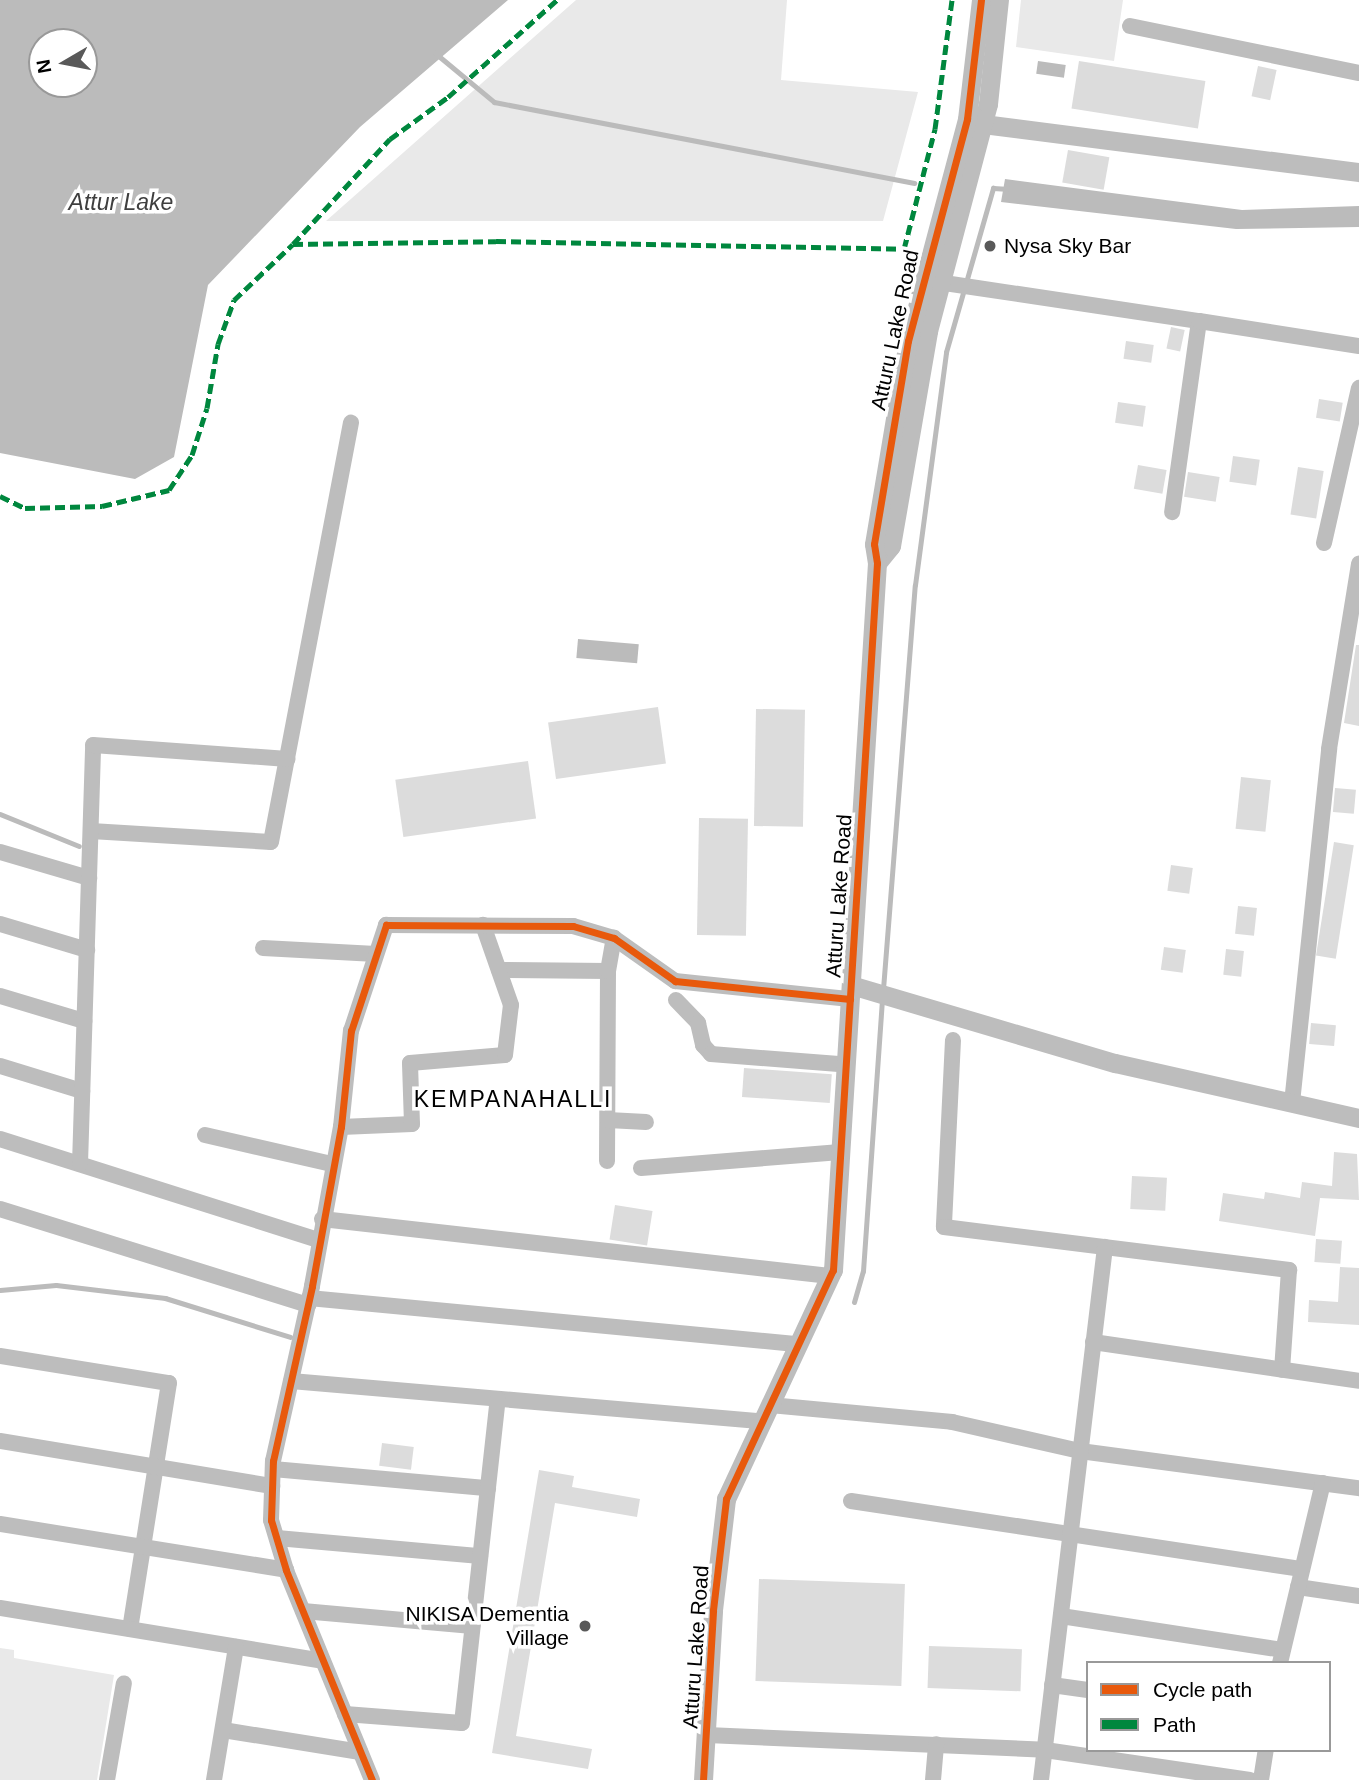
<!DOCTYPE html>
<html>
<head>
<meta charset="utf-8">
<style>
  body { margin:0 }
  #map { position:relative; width:1359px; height:1780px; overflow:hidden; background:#fff; font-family:Arial,sans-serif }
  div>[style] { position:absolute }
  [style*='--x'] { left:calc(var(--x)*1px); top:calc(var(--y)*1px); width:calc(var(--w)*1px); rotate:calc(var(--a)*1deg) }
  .green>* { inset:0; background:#e9e9e9 }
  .water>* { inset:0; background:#bbb; transform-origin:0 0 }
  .stream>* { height:5px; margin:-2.5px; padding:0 2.5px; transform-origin:2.5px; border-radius:2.5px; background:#bbb }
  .building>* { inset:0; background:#dcdcdc; transform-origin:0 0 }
  .minor>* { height:16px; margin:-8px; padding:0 8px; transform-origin:8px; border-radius:8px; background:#bdbdbd }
  .tertiary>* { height:19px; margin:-9.5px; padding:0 9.5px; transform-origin:9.5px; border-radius:9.5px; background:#bdbdbd }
  .quiet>* { height:5px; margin-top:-2.5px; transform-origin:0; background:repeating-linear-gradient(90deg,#00873e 0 10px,transparent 0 15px) }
  .cycleway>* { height:7px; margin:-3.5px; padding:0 3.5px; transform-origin:3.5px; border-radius:3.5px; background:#e8590c }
  .dots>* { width:19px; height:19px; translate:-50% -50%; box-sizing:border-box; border:4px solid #fff; border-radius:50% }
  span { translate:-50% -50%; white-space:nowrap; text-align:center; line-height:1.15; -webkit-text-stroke:7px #fff; paint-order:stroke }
  .poi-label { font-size:21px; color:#000 }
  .left { translate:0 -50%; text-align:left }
  .right { translate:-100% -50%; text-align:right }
  .street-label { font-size:21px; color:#000 }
  .water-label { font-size:23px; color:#3f3f3f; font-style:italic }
  .neighbourhood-label { font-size:23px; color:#000; letter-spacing:2px }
  .legend { position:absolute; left:1086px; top:1661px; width:245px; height:91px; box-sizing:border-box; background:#fff; border:2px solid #999; margin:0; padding:9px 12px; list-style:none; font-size:21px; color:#000 }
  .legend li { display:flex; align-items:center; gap:14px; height:35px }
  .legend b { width:35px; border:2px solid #999 }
  .north { position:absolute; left:28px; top:28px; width:70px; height:70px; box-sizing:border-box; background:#fff; border:2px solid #999; border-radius:50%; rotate:260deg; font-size:19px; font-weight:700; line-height:28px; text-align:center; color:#000 }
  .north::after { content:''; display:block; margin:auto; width:24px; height:32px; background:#595959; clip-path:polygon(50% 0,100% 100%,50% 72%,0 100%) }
</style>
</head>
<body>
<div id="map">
  <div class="green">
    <div style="clip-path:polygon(576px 0,787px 0,781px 80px,918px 92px,883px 221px,326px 221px)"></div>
    <div style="clip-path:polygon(1021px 0,1123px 0,1114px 61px,1016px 47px)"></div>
    <div style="clip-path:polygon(0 1648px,14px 1650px,14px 1658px,114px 1675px,97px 1780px,0 1780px)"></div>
  </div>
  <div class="water">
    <div style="clip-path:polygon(evenodd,0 0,508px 0,360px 127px,208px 285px,174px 457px,135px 479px,0 453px,0 0,84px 42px,84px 84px,42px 84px,42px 42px,84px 42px)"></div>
    <div style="left:1038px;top:61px;width:28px;height:13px;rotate:8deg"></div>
    <div style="clip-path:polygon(1005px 179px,1242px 210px,1359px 206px,1359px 227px,1236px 229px,1001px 202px)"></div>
    <div style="left:578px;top:639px;width:61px;height:19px;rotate:5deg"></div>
  </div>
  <div class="stream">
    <div style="--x:435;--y:53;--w:77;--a:39.7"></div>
    <div style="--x:494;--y:102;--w:428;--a:10.9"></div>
    <div style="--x:0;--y:814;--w:85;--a:22.1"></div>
    <div style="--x:883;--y:989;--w:405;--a:-85.5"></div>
    <div style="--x:915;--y:585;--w:235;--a:-82.4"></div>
    <div style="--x:946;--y:352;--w:171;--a:-74"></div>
    <div style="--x:993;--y:188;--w:16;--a:4"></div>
    <div style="--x:0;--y:1290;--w:56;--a:-5.1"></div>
    <div style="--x:56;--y:1285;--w:110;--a:6.8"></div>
    <div style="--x:165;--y:1298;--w:131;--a:17.3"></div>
    <div style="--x:854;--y:1302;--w:32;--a:-74"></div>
    <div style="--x:863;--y:1271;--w:273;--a:-86"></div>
  </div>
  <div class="building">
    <div style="left:1079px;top:61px;width:128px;height:48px;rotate:9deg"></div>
    <div style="left:1258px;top:66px;width:19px;height:31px;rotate:12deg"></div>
    <div style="left:1068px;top:150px;width:42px;height:33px;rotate:10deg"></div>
    <div style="left:1171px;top:327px;width:14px;height:22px;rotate:12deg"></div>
    <div style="left:1126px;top:341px;width:28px;height:18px;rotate:8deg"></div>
    <div style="left:1319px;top:399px;width:24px;height:19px;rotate:9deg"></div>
    <div style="left:1118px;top:402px;width:28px;height:21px;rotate:8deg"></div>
    <div style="left:1233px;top:456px;width:27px;height:26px;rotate:8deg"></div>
    <div style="left:1138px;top:465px;width:29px;height:24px;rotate:10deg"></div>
    <div style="left:1298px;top:467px;width:26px;height:48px;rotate:9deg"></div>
    <div style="left:1188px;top:472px;width:32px;height:25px;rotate:9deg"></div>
    <div style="clip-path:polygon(1356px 645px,1359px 645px,1359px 726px,1344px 723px)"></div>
    <div style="left:658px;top:707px;width:57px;height:111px;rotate:82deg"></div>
    <div style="left:756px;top:709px;width:49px;height:117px;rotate:1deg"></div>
    <div style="left:528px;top:761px;width:58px;height:134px;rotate:82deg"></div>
    <div style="left:1241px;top:777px;width:30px;height:52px;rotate:6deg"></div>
    <div style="left:1335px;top:788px;width:21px;height:24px;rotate:5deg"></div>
    <div style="left:699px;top:818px;width:49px;height:117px;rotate:1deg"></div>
    <div style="left:1334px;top:842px;width:20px;height:115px;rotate:9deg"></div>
    <div style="left:1171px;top:865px;width:22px;height:26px;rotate:8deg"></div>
    <div style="left:1238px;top:906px;width:19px;height:28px;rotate:6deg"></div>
    <div style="left:1164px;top:947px;width:22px;height:23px;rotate:8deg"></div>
    <div style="left:1226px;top:949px;width:18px;height:26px;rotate:6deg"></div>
    <div style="left:1311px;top:1023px;width:25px;height:21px;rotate:5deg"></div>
    <div style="left:744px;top:1068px;width:88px;height:29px;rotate:4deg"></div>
    <div style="clip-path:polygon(1334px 1152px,1357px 1154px,1359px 1200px,1320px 1198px,1315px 1236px,1219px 1221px,1223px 1193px,1264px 1199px,1265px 1192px,1300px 1198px,1302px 1182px,1332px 1186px)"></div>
    <div style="left:1132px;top:1176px;width:35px;height:33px;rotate:3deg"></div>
    <div style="left:615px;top:1205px;width:38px;height:35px;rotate:9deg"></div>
    <div style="left:1316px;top:1239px;width:26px;height:23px;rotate:4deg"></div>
    <div style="clip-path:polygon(1340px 1267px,1359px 1268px,1359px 1325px,1308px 1322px,1309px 1300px,1338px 1302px)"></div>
    <div style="left:382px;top:1443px;width:32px;height:23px;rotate:7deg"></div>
    <div style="clip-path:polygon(539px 1470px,574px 1476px,572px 1487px,640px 1499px,637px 1517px,555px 1503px,516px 1736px,592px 1749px,588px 1769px,492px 1753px)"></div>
    <div style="left:759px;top:1579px;width:146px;height:102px;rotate:2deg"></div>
    <div style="left:929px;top:1646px;width:93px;height:42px;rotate:2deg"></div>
  </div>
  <div class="minor">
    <div style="--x:1130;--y:26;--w:234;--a:11.6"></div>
    <div style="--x:931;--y:281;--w:271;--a:8.5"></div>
    <div style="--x:1199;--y:321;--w:193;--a:98"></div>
    <div style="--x:1199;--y:321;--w:162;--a:8.9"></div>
    <div style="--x:1324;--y:543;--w:159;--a:-77.3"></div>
    <div style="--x:91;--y:831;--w:180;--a:3.5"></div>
    <div style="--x:271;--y:842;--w:427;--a:-79.2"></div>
    <div style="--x:0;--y:852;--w:93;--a:16.3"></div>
    <div style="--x:0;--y:924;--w:91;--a:16.6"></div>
    <div style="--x:263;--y:948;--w:113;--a:3"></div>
    <div style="--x:499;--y:970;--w:109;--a:0.5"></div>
    <div style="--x:608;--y:971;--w:190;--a:90.3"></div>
    <div style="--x:608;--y:971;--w:34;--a:-80"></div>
    <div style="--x:0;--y:996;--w:88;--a:16.6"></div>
    <div style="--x:676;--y:1000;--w:32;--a:46"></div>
    <div style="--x:698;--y:1023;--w:23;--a:77"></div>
    <div style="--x:703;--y:1045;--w:12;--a:48"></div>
    <div style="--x:711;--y:1054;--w:128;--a:4.5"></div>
    <div style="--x:953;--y:1040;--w:187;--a:92.8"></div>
    <div style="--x:944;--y:1227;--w:348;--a:7.1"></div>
    <div style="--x:1289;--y:1270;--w:100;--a:94"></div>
    <div style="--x:0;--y:1066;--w:86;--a:17"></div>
    <div style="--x:1292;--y:1103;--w:356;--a:-84"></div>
    <div style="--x:1329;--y:749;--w:188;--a:-80.8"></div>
    <div style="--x:608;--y:1120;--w:38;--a:3"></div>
    <div style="--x:341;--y:1127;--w:71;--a:-2.4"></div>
    <div style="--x:412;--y:1124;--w:61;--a:-91.9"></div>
    <div style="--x:410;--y:1063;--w:95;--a:-4.8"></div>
    <div style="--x:505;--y:1055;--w:50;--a:-83.2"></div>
    <div style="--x:511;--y:1005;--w:85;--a:-109.3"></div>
    <div style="--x:205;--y:1135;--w:130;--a:12.9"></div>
    <div style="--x:0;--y:1139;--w:335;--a:17.6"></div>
    <div style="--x:80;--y:1164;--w:419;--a:-88.2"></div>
    <div style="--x:93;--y:745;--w:195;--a:4.1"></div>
    <div style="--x:641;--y:1168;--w:200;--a:-4.6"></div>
    <div style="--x:0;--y:1209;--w:323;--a:17.3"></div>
    <div style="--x:322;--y:1219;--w:511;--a:6.4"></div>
    <div style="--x:309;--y:1298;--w:491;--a:5.4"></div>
    <div style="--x:1093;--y:1342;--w:269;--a:8.3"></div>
    <div style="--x:0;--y:1356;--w:171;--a:9.1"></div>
    <div style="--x:169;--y:1383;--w:249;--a:99"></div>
    <div style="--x:291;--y:1381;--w:473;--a:4.9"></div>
    <div style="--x:770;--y:1405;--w:183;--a:5.3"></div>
    <div style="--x:952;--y:1422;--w:131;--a:12.8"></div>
    <div style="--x:1080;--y:1451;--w:281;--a:7.6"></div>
    <div style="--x:0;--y:1441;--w:276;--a:9.4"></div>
    <div style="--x:273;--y:1469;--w:216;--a:5.1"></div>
    <div style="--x:851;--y:1501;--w:456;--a:8.6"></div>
    <div style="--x:0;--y:1524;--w:290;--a:9.1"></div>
    <div style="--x:277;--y:1538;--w:204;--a:5.1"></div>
    <div style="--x:1298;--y:1587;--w:62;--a:8.4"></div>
    <div style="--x:0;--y:1608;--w:327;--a:9.3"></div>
    <div style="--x:303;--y:1611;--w:170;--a:5.1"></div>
    <div style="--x:1061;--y:1616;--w:224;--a:8.7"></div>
    <div style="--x:1280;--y:1663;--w:185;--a:-76.6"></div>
    <div style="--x:1052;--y:1685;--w:36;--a:8"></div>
    <div style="--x:345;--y:1714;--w:117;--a:4.4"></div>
    <div style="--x:462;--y:1723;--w:326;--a:-83.7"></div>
    <div style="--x:223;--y:1730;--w:139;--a:9.1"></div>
    <div style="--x:707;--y:1735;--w:338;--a:2.5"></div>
    <div style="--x:1045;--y:1750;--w:207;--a:8.3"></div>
    <div style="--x:107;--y:1780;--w:98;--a:-80.1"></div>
    <div style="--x:214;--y:1780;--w:135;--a:-80.6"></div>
    <div style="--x:372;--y:1780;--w:227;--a:-112.3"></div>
    <div style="--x:286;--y:1570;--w:52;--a:-106.7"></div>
    <div style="--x:271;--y:1520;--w:59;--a:-88.1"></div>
    <div style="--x:273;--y:1461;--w:179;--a:-77.4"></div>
    <div style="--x:312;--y:1286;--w:162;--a:-79.7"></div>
    <div style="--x:341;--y:1127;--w:97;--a:-84.1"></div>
    <div style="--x:351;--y:1031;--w:112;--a:-71.7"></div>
    <div style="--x:386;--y:925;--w:187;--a:0.3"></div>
    <div style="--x:573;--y:926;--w:43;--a:16.3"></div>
    <div style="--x:614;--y:938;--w:75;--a:35.2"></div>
    <div style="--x:675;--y:981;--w:176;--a:5.9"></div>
    <div style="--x:933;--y:1780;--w:36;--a:-85"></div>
    <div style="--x:1041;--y:1780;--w:537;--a:-83.15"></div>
    <div style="--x:1261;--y:1780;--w:30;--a:-81"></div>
  </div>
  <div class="tertiary">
    <div style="--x:983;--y:124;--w:379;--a:7.3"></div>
    <div style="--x:877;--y:563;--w:22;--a:-51"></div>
    <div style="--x:891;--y:546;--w:218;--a:-80.2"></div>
    <div style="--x:928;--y:331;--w:235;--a:-75.2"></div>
    <div style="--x:988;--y:104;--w:105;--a:-84"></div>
    <div style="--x:851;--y:985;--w:275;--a:16.5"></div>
    <div style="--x:1115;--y:1063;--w:250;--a:12.7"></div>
    <div style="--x:703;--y:1780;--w:170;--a:-86.6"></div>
    <div style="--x:713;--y:1610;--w:112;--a:-83.3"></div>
    <div style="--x:726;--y:1499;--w:253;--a:-65"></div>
    <div style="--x:833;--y:1270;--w:708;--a:-86.44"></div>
    <div style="--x:877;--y:563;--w:19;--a:-99"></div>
    <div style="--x:874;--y:544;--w:206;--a:-80.5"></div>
    <div style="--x:908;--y:341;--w:230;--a:-75.1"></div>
    <div style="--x:967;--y:119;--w:120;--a:-83.3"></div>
  </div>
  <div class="quiet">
    <div style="--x:293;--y:244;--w:203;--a:-0.8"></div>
    <div style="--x:496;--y:241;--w:408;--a:1.1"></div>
    <div style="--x:904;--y:249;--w:124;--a:-75.5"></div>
    <div style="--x:935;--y:129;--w:130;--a:-82.5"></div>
    <div style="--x:0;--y:496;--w:28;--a:26"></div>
    <div style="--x:25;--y:508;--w:77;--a:-1.5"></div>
    <div style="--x:102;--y:506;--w:69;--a:-13.4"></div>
    <div style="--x:169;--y:490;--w:42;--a:-56.7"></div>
    <div style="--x:192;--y:455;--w:49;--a:-72.3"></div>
    <div style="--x:207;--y:408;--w:65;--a:-80.2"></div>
    <div style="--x:218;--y:344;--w:47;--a:-70"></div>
    <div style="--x:234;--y:300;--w:81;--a:-43.5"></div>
    <div style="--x:293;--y:244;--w:143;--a:-47.3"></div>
    <div style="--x:390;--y:139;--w:72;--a:-35.9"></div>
    <div style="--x:448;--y:97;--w:146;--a:-41.7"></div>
  </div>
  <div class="cycleway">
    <div style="--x:372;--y:1780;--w:227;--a:-112.3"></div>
    <div style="--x:286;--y:1570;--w:52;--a:-106.7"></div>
    <div style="--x:271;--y:1520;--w:59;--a:-88.1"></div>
    <div style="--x:273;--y:1461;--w:179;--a:-77.4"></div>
    <div style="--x:312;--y:1286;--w:162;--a:-79.7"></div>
    <div style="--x:341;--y:1127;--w:97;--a:-84.1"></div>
    <div style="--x:351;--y:1031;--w:112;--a:-71.7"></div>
    <div style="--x:386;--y:925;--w:187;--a:0.3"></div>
    <div style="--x:573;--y:926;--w:43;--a:16.3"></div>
    <div style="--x:614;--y:938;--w:75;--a:35.2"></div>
    <div style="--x:675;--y:981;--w:176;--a:5.9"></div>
    <div style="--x:703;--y:1780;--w:170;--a:-86.6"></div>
    <div style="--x:713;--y:1610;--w:112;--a:-83.3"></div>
    <div style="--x:726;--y:1499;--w:253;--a:-65"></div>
    <div style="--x:833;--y:1270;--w:708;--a:-86.44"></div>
    <div style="--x:877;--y:563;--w:19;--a:-99"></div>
    <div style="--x:874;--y:544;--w:206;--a:-80.5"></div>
    <div style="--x:908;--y:341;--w:230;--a:-75.1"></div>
    <div style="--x:967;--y:119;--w:120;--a:-83.3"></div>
  </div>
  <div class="dots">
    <div style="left:990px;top:246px;background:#595959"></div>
    <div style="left:585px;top:1626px;background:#595959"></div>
  </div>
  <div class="poi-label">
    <span class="left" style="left:1004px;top:246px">Nysa Sky Bar</span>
    <span class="right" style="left:569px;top:1626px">NIKISA Dementia<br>Village</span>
  </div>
  <div class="street-label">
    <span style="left:895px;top:330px;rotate:-78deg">Atturu Lake Road</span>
    <span style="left:839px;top:896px;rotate:-86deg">Atturu Lake Road</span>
    <span style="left:696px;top:1647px;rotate:-86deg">Atturu Lake Road</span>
  </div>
  <div class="water-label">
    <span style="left:121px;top:202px">Attur Lake</span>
  </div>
  <div class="neighbourhood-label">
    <span style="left:513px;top:1099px">KEMPANAHALLI</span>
  </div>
  <ul class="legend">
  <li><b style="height:9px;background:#e8590c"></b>Cycle path</li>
  <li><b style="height:9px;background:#00873e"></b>Path</li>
  </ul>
  <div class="north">N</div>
</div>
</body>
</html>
